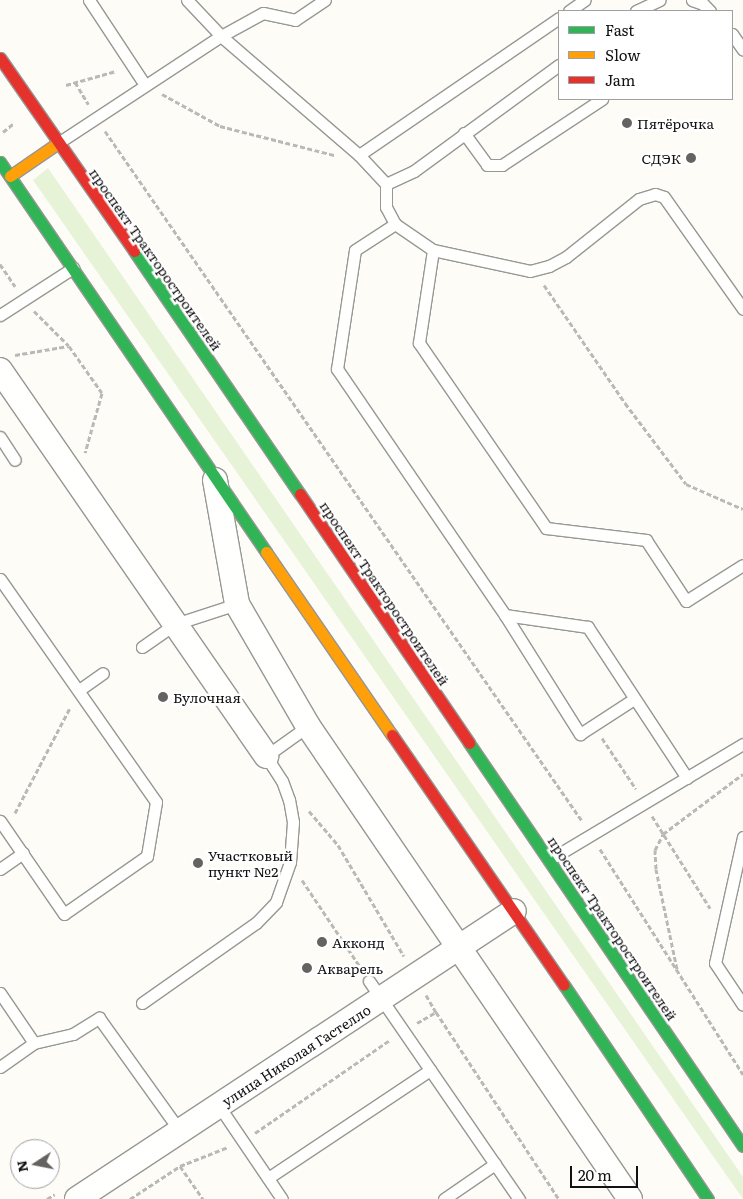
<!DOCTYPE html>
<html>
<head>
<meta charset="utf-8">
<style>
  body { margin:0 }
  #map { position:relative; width:743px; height:1199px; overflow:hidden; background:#fdfcf7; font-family:Literata,serif }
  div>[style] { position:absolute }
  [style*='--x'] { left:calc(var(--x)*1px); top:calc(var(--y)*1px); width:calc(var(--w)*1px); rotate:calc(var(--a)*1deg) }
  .green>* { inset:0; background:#e7f3d7 }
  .path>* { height:3px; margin-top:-1.5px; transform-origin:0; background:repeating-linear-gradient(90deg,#b9b9b8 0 5px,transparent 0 7.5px) }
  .roads { filter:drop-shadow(1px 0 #979795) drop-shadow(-1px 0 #979795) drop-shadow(0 1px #979795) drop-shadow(0 -1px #979795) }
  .lane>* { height:11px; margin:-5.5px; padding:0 5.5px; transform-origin:5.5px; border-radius:5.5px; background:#fffffe }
  .street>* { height:24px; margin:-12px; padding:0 12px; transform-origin:12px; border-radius:12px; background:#fffffe }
  .fast>* { height:11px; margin:-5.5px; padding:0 5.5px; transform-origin:5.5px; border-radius:5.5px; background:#30b455 }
  .slow>* { height:11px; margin:-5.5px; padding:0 5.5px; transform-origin:5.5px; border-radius:5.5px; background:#ff9f0a }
  .jam>* { height:11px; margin:-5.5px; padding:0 5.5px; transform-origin:5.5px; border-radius:5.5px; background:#e5322d }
  .dots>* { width:14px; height:14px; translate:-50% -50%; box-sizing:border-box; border:2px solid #fff; border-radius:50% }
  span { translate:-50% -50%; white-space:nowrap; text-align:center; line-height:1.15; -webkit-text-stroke:5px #fff; paint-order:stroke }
  .poi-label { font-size:14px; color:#111 }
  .left { translate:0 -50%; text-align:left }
  .right { translate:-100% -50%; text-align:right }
  .street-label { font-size:14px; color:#111 }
  .legend { position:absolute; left:558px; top:10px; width:175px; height:90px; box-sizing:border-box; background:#fff; border:1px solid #a0a0a0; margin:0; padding:6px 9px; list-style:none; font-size:15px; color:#111 }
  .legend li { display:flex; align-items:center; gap:10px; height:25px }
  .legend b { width:25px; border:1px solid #a0a0a0 }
  .north { position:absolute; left:10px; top:1139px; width:50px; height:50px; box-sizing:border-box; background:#fff; border:1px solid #a0a0a0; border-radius:50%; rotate:259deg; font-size:14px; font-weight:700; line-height:20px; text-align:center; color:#111 }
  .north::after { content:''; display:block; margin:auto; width:18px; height:22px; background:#646362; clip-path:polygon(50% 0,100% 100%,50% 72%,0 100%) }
  .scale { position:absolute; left:570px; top:1166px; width:68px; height:22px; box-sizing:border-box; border:2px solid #111; border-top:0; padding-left:6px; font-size:15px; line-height:18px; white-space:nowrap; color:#111; -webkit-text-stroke:4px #fff; paint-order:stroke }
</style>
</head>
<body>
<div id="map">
  <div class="green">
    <div style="clip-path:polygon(48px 168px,743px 1177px,743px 1199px,33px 180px)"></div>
  </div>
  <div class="path">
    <div style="--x:75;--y:82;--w:26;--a:59"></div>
    <div style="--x:66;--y:85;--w:52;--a:-15.6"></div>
    <div style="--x:162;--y:94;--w:66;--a:28.9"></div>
    <div style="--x:220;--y:126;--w:118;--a:14.3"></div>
    <div style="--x:105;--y:131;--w:839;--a:55.34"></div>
    <div style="--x:3;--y:132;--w:14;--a:-39"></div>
    <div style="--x:0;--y:264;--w:27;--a:56"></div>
    <div style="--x:544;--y:285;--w:143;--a:55.5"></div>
    <div style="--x:625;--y:403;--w:101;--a:53"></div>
    <div style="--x:686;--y:484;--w:62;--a:23.7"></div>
    <div style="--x:34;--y:311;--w:49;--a:45"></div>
    <div style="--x:69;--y:346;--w:57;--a:54.9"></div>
    <div style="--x:102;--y:393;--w:62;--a:105.8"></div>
    <div style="--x:15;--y:355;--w:54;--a:-9.6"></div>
    <div style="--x:602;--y:738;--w:61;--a:56.3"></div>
    <div style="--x:309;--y:811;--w:45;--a:49.5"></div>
    <div style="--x:338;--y:845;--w:129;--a:59.3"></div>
    <div style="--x:15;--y:813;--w:119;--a:-62.4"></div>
    <div style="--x:652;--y:816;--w:109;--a:57.8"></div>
    <div style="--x:600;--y:849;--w:267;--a:57.6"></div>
    <div style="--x:302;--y:880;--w:106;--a:56.2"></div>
    <div style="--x:677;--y:969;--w:102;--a:-101.9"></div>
    <div style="--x:656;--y:869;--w:19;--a:-93"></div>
    <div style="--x:655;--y:850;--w:18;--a:-63"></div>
    <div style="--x:663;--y:834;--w:100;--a:-36.9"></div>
    <div style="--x:426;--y:995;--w:20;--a:60"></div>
    <div style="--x:417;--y:1023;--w:22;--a:-30"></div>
    <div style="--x:436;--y:1012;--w:224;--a:56.7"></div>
    <div style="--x:255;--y:1133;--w:164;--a:-34.6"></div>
    <div style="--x:180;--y:1166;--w:40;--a:55.1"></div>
    <div style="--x:47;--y:1199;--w:9;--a:-32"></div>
    <div style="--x:130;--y:1199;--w:60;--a:-33.4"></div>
    <div style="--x:180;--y:1166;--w:52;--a:-21.6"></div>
  </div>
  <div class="roads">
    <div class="lane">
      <div style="--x:89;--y:0;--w:102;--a:56.6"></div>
      <div style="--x:187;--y:0;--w:50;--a:46.6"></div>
      <div style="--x:221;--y:36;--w:182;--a:40.8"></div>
      <div style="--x:359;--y:155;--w:40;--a:47"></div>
      <div style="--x:386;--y:184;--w:23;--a:90"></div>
      <div style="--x:386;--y:207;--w:19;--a:62"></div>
      <div style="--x:692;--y:0;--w:12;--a:20"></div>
      <div style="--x:703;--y:4;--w:10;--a:45"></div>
      <div style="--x:569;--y:11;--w:19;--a:-35"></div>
      <div style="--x:636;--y:11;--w:26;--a:-25"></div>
      <div style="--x:732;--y:34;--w:19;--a:55"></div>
      <div style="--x:464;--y:133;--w:39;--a:54"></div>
      <div style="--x:487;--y:165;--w:15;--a:0"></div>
      <div style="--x:502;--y:165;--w:120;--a:-33.4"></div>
      <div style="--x:58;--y:143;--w:195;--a:-33.3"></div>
      <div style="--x:221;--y:36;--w:48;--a:-28.7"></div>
      <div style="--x:263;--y:13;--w:33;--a:12"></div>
      <div style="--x:295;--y:20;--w:36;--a:-34"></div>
      <div style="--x:359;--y:155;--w:242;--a:-34.4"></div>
      <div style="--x:386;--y:184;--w:31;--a:-25"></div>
      <div style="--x:414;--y:171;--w:180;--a:-36.2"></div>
      <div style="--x:433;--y:250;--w:99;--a:12.2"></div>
      <div style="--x:530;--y:271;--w:20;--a:-15"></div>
      <div style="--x:549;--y:266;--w:19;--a:-28"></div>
      <div style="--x:566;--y:257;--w:93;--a:-38.5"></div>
      <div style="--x:639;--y:199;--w:17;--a:-17"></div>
      <div style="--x:655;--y:194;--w:9;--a:18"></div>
      <div style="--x:664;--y:197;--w:137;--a:54.8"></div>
      <div style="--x:0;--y:315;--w:87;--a:-32.8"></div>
      <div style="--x:0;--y:437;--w:27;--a:57"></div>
      <div style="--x:0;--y:579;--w:272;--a:55"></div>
      <div style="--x:156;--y:802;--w:55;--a:99.5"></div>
      <div style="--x:147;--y:856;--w:101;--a:145.1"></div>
      <div style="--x:64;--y:914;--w:113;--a:-124.5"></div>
      <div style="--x:505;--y:615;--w:141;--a:57.8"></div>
      <div style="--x:580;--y:734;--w:64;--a:-32.9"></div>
      <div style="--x:142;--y:647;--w:40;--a:-34.9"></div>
      <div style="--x:175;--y:624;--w:65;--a:-17.9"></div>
      <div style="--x:79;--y:690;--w:29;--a:-35"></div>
      <div style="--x:687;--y:778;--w:181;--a:-123.3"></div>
      <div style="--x:588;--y:627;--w:84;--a:-171.8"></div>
      <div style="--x:505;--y:615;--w:298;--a:-124.3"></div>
      <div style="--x:337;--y:369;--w:120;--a:-81.4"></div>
      <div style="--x:355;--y:250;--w:48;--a:-33"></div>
      <div style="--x:395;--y:224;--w:46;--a:34.4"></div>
      <div style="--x:433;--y:250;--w:94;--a:98.6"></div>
      <div style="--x:419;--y:343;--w:224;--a:55.5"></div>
      <div style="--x:546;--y:528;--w:101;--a:6.8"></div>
      <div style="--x:646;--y:540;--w:73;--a:56.7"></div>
      <div style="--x:686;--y:601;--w:67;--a:-32.3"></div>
      <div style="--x:743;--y:837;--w:129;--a:102.5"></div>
      <div style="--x:715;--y:963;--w:50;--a:56.3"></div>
      <div style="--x:549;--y:860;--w:226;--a:-30.9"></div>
      <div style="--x:0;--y:869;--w:28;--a:-35"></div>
      <div style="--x:369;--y:981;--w:265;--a:55.5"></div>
      <div style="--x:0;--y:993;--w:60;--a:55.8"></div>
      <div style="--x:142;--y:1003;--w:139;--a:-35.1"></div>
      <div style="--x:256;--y:923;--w:29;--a:-46"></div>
      <div style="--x:276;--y:902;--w:42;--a:-70.7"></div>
      <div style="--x:290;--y:862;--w:40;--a:-85.7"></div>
      <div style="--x:293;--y:822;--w:22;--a:-100"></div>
      <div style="--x:289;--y:800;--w:20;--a:-110"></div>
      <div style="--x:282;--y:781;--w:30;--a:-123"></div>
      <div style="--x:266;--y:756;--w:52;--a:-35.5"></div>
      <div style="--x:0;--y:1067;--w:42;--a:-35.2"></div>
      <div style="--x:34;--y:1043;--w:40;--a:-13"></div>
      <div style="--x:73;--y:1034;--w:31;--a:-32"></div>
      <div style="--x:99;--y:1018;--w:139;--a:54.4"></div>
      <div style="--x:219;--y:1106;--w:112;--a:55.9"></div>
      <div style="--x:268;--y:1178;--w:195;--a:-33.7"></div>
      <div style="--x:444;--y:1199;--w:62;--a:-34.5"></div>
    </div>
    <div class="street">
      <div style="--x:0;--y:370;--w:469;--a:55.4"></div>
      <div style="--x:215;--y:480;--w:126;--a:79.9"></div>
      <div style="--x:237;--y:604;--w:141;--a:59.8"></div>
      <div style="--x:308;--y:726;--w:572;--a:55.75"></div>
      <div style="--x:77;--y:1199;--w:523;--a:-33.39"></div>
    </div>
    <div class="fast">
      <div style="--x:0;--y:162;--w:472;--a:55.7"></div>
      <div style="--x:134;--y:251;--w:294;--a:55.7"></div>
      <div style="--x:469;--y:743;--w:487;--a:55.8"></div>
      <div style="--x:564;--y:985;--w:258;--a:56.1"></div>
    </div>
    <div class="slow">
      <div style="--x:10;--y:176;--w:58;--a:-34.5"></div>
      <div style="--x:266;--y:552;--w:222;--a:55.5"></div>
    </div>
    <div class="jam">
      <div style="--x:0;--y:58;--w:235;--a:55.2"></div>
      <div style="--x:300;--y:494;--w:301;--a:55.8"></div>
      <div style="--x:392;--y:735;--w:303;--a:55.5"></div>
    </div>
  </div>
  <div class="dots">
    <div style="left:627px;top:123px;background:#646362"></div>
    <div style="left:691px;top:158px;background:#646362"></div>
    <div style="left:163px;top:697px;background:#646362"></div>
    <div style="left:198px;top:863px;background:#646362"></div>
    <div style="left:322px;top:942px;background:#646362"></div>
    <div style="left:307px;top:968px;background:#646362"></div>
  </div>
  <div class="poi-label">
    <span class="left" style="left:637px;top:123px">Пятёрочка</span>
    <span class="right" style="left:681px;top:158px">СДЭК</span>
    <span class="left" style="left:173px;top:697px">Булочная</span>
    <span class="left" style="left:208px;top:863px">Участковый<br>пункт №2</span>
    <span class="left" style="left:332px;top:942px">Акконд</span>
    <span class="left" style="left:317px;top:968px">Акварель</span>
  </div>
  <div class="street-label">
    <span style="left:156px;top:259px;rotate:55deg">проспект Тракторостроителей</span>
    <span style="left:385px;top:593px;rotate:56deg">проспект Тракторостроителей</span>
    <span style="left:613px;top:928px;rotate:56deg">проспект Тракторостроителей</span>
    <span style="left:296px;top:1055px;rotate:-33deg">улица Николая Гастелло</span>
  </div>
  <ul class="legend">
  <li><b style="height:6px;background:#30b455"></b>Fast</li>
  <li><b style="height:6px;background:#ff9f0a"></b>Slow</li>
  <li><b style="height:6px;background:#e5322d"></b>Jam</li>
  </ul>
  <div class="north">N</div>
  <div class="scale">20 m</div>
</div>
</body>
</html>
